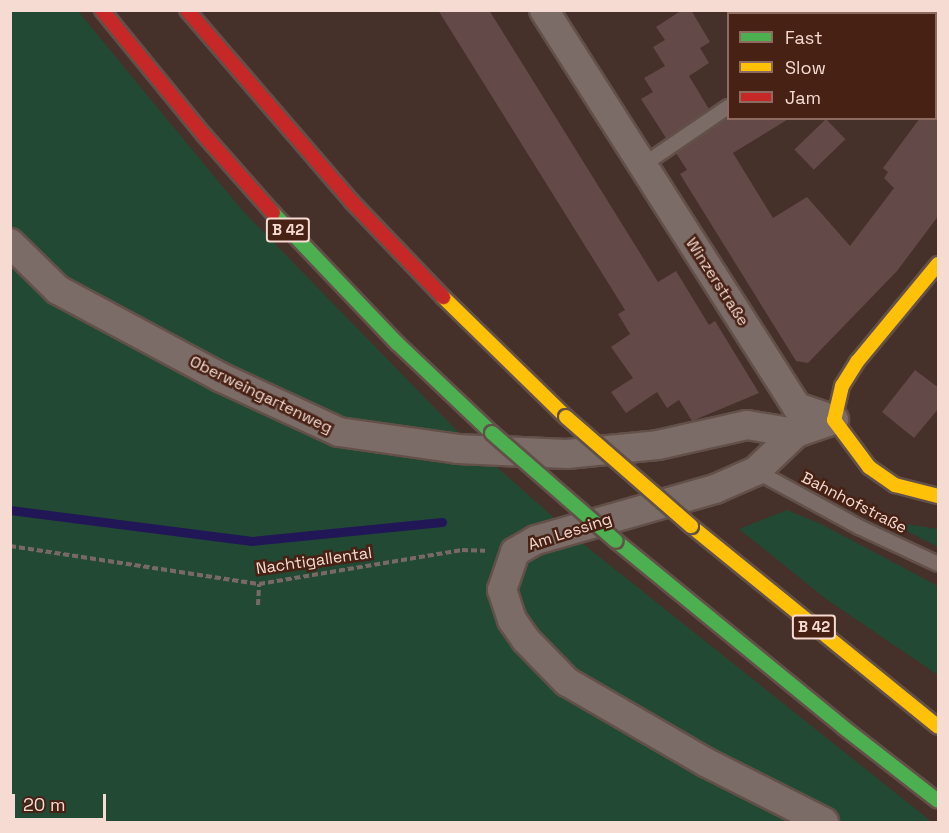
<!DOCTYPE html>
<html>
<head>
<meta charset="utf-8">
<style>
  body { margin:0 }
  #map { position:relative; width:949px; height:833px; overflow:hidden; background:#46312a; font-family:"Space Grotesk",sans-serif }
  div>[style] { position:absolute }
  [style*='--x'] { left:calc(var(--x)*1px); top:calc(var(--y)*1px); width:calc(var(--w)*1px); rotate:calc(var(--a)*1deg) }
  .green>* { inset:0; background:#224934 }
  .stream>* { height:9px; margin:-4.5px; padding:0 4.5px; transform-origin:4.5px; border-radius:4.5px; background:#211757 }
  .building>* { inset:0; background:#634947; transform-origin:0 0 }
  .path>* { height:4px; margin-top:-2px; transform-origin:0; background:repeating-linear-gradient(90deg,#786965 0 6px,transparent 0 9px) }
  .roads { filter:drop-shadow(2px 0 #625049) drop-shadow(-2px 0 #625049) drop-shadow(0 2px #625049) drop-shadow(0 -2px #625049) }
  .lane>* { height:14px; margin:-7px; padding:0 7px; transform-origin:7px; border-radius:7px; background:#7c6c67 }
  .street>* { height:28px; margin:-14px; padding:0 14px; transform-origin:14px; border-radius:14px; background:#7c6c67 }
  .fast>* { height:14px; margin:-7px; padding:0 7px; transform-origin:7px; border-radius:7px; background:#4caf50 }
  .slow>* { height:14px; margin:-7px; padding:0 7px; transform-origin:7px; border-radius:7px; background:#ffc107 }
  .jam>* { height:14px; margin:-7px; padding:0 7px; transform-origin:7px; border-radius:7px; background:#c62828 }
  .bridges { filter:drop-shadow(2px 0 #625049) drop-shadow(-2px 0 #625049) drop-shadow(0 2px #625049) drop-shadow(0 -2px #625049) }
  .fast-bridge>* { height:14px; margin:-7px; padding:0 7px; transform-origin:7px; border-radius:7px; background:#4caf50 }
  .slow-bridge>* { height:14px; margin:-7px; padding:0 7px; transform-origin:7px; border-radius:7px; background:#ffc107 }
  span { translate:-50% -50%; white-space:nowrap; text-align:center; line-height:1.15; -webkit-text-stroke:5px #472114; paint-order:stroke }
  .shield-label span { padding:2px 4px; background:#472114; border:2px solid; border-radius:4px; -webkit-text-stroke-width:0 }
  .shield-label { font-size:15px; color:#f5dbd2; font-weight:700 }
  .street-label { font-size:16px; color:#f5dbd2 }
  .frame { position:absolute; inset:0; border:12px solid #f5dbd2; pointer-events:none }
  .legend { position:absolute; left:727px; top:12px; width:210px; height:108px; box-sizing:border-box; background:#472114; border:2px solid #8d6b60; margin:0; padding:8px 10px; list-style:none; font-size:18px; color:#f5dbd2 }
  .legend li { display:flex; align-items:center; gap:12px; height:30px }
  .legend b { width:30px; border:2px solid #8d6b60 }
  .scale { position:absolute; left:12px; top:794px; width:94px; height:27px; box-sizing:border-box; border:3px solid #f5dbd2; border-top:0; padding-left:8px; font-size:18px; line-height:21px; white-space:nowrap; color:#f5dbd2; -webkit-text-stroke:4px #472114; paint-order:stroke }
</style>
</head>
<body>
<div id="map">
  <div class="green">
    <div style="clip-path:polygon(77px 10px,241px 209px,465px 439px,587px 547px,932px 822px,11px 822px,11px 11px)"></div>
    <div style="clip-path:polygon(787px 510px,821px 524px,938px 586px,938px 675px,826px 599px,739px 529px)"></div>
    <div style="clip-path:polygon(906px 524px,938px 529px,938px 547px,907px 531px)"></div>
  </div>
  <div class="stream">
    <div style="--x:10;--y:510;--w:244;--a:7.3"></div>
    <div style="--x:252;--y:541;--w:191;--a:-5.7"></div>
  </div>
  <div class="building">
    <div style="clip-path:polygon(438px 10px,489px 10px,658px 282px,676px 271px,709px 325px,715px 321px,759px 393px,692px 421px,679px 400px,667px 408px,657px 392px,626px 413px,611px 392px,633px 378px,611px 347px,630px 334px,618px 314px,625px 310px)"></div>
    <div style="clip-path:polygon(682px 10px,691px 10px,710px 42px,700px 48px,709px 63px,689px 76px,709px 109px,666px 138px,641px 99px,653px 92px,644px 78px,665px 66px,653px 47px,665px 40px,656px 27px)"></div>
    <div style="clip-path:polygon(727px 118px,790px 118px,733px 153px,773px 218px,807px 197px,850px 246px,894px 188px,884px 178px,888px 172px,883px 168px,920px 118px,939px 118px,939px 215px,897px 271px,808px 363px,796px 361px,680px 174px,687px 170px,676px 153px)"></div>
    <div style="left:826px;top:119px;width:28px;height:44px;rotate:46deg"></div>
    <div style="clip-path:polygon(915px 370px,939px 388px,939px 408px,914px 438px,882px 412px)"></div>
  </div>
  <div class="path">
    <div style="--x:10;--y:546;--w:252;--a:8.7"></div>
    <div style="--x:259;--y:584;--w:206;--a:-9.5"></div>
    <div style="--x:462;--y:550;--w:23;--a:2"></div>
    <div style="--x:258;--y:605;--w:21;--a:-87"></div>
  </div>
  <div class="roads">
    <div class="lane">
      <div style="--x:816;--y:14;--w:5;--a:-53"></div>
      <div style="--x:643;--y:165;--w:103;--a:-34.3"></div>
      <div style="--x:756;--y:471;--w:117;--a:28.5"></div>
      <div style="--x:859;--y:527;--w:87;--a:25.1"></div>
    </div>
    <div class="street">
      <div style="--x:544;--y:10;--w:471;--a:57.5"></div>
      <div style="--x:797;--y:407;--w:39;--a:19"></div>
      <div style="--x:10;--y:243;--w:67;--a:44.4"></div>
      <div style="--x:58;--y:290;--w:184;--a:28.2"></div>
      <div style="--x:220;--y:377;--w:131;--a:24.8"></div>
      <div style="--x:339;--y:432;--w:120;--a:8.1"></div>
      <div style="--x:458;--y:449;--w:109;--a:2.6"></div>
      <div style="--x:567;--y:454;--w:91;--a:-5.6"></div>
      <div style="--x:658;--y:445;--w:91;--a:-12.7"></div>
      <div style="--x:747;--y:425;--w:50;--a:9.3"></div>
      <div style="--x:824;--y:822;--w:131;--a:-153.2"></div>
      <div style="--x:707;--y:763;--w:162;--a:-149.9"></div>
      <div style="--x:567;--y:682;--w:59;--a:-134.3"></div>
      <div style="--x:526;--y:640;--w:24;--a:-125"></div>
      <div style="--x:512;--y:620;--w:32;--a:-108"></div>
      <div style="--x:502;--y:590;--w:40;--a:-71.1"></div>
      <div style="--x:515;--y:552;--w:24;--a:-30"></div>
      <div style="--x:536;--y:540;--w:186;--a:-15.9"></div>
      <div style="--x:715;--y:489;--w:45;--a:-23.7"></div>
      <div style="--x:756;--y:471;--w:55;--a:-43.5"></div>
      <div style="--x:796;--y:433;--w:40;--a:-18.9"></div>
    </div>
    <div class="fast">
      <div style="--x:273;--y:213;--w:180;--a:46.4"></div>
      <div style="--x:397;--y:343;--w:131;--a:43.5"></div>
      <div style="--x:616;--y:541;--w:293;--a:39.3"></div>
      <div style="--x:843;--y:727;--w:120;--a:37.9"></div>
    </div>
    <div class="slow">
      <div style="--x:938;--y:264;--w:127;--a:129.6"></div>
      <div style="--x:857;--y:362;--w:28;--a:122"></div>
      <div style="--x:842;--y:386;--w:35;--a:103"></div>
      <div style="--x:834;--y:420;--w:59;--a:53.3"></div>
      <div style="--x:869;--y:467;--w:32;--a:35"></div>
      <div style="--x:895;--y:485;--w:44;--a:14.3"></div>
      <div style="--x:443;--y:297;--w:172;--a:44.3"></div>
      <div style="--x:691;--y:526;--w:318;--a:39.1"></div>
    </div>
    <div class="jam">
      <div style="--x:102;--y:10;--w:161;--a:50.8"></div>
      <div style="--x:204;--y:135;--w:104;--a:48.5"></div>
      <div style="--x:187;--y:10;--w:253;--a:49.3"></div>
      <div style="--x:352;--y:202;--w:132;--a:46.2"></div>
    </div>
  </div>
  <div class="bridges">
    <div class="fast-bridge">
      <div style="--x:492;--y:433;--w:164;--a:41.1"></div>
    </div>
    <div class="slow-bridge">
      <div style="--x:566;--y:417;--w:166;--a:41.1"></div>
    </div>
  </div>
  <div class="shield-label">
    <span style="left:288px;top:230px">B 42</span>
    <span style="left:814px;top:627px">B 42</span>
  </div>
  <div class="street-label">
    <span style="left:717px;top:282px;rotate:57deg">Winzerstraße</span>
    <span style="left:261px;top:395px;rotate:26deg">Oberweingartenweg</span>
    <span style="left:854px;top:503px;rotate:27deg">Bahnhofstraße</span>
    <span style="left:570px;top:532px;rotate:-18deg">Am Lessing</span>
    <span style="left:314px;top:561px;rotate:-8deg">Nachtigallental</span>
  </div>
  <div class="frame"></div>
  <ul class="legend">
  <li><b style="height:8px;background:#4caf50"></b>Fast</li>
  <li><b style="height:8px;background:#ffc107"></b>Slow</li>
  <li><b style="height:8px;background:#c62828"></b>Jam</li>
  </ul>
  <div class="scale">20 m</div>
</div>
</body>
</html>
